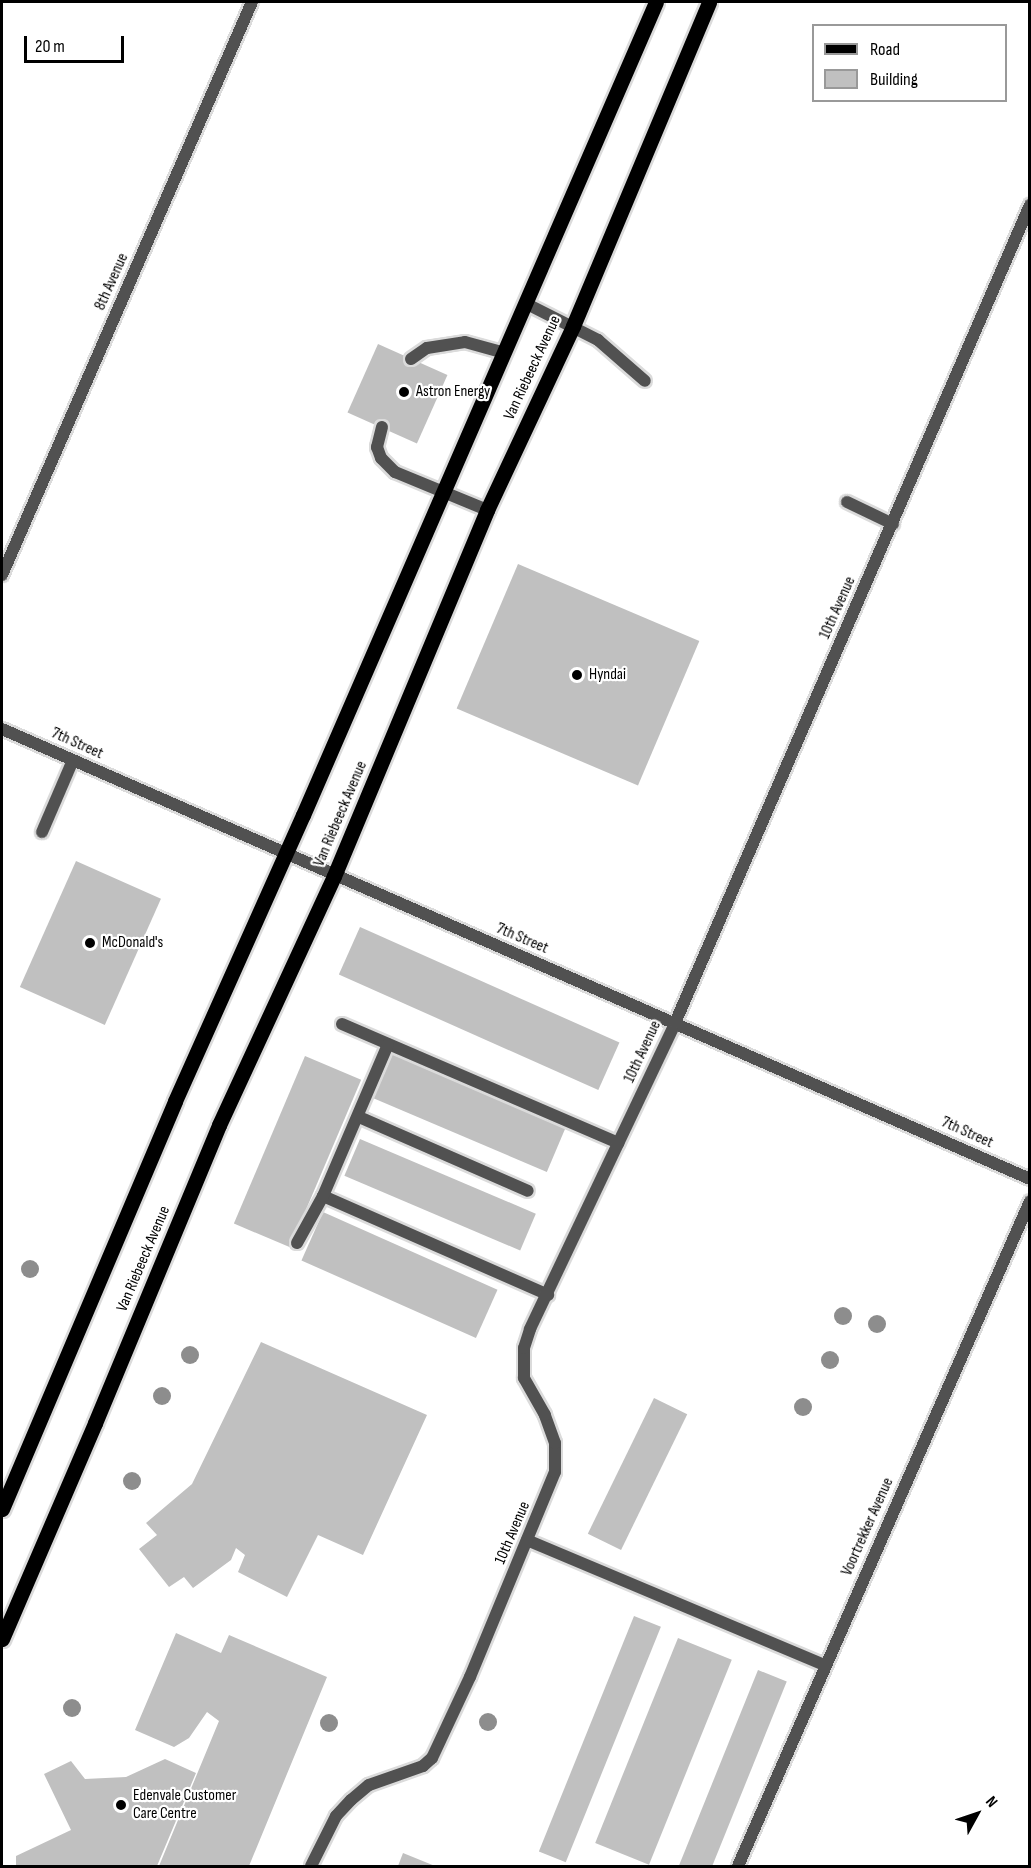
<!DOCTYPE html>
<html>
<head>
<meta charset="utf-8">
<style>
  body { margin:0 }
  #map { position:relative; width:1031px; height:1868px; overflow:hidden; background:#fff; font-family:"Sofia Sans Condensed",sans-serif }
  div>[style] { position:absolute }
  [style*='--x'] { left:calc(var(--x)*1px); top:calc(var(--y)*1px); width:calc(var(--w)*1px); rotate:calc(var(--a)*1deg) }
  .building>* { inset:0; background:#c0c0c0; transform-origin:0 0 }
  .roads { filter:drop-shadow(2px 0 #dbdbdb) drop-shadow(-2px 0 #dbdbdb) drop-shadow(0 2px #dbdbdb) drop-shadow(0 -2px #dbdbdb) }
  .service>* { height:12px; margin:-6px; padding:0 6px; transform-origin:6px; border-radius:6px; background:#515151 }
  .minor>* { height:12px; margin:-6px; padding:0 6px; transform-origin:6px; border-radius:6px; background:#515151 }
  .primary>* { height:15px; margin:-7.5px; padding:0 7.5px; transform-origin:7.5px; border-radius:7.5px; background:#000 }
  .trees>* { width:18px; height:18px; margin:-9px; border-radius:50%; background:#8d8d8d }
  .dots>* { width:16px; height:16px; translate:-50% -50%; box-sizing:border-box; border:3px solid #fff; border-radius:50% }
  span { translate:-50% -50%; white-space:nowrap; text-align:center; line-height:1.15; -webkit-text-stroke:4.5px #fff; paint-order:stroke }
  .street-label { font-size:16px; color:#000 }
  .poi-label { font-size:16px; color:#000 }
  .left { translate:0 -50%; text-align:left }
  .frame { position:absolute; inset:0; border:3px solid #000; pointer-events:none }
  .legend { position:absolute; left:812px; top:24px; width:195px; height:78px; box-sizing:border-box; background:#fff; border:2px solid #999; margin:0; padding:8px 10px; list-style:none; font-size:18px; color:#000 }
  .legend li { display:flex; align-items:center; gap:12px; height:30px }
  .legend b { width:30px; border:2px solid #999 }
  .north { position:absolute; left:947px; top:1784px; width:60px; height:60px; -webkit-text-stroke:4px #fff; paint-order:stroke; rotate:50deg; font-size:16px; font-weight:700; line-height:24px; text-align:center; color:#000 }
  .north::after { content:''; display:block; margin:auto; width:21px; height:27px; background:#000; clip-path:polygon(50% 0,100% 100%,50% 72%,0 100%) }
  .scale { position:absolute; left:24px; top:36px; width:100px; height:27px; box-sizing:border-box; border:3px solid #000; border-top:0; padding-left:8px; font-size:18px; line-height:21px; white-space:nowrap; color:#000; -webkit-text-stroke:4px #fff; paint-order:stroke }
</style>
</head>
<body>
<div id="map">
  <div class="building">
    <div style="left:378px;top:344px;width:76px;height:75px;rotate:24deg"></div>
    <div style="left:518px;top:564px;width:197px;height:157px;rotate:23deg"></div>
    <div style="left:76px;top:861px;width:93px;height:138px;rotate:24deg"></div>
    <div style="left:360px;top:927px;width:284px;height:52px;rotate:24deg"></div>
    <div style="left:392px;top:1053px;width:189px;height:49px;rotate:23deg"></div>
    <div style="left:305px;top:1056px;width:61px;height:182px;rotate:23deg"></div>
    <div style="left:360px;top:1139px;width:191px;height:40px;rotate:23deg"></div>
    <div style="left:323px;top:1212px;width:191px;height:53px;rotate:24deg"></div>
    <div style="clip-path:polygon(261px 1342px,427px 1415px,363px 1555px,318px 1535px,287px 1597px,238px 1572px,245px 1555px,236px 1548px,231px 1560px,193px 1588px,184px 1577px,169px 1587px,139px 1549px,157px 1535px,146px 1523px,192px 1484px)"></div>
    <div style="left:654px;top:1398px;width:37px;height:151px;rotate:26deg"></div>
    <div style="left:634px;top:1616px;width:29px;height:254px;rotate:22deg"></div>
    <div style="clip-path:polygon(176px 1633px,221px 1653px,229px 1635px,327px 1677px,249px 1866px,159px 1866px,219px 1721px,207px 1712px,189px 1738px,174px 1747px,135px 1730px)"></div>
    <div style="left:678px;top:1638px;width:58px;height:221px;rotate:22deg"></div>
    <div style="left:758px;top:1670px;width:31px;height:212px;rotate:22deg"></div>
    <div style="clip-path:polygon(165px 1759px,196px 1773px,157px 1866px,16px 1866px,16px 1856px,71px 1830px,44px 1774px,71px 1761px,85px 1779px,126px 1777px)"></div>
    <div style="clip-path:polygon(403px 1853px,435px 1866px,398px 1866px)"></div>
  </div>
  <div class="roads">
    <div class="service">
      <div style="--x:527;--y:304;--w:80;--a:26.9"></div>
      <div style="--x:598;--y:340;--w:62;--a:41.1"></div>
      <div style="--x:411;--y:359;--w:19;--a:-35"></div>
      <div style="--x:427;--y:348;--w:38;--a:-9"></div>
      <div style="--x:465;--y:342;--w:41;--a:15.4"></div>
      <div style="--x:382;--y:427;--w:21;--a:104"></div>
      <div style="--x:377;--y:447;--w:12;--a:70"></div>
      <div style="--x:381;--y:458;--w:20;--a:45"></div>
      <div style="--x:395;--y:472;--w:100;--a:22.4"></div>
      <div style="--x:847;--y:502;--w:51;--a:25.6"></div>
      <div style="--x:42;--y:832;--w:78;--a:-66.7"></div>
      <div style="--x:342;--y:1024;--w:301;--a:23.3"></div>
      <div style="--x:359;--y:1117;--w:184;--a:23.6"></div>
      <div style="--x:323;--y:1196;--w:246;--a:23.7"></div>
      <div style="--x:297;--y:1243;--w:54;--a:-61"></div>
      <div style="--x:323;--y:1196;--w:165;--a:-66.8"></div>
      <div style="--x:527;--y:1540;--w:323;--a:22.8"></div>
      <div style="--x:311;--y:1866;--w:56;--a:-63.4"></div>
      <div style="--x:336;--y:1816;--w:22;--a:-47"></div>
      <div style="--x:351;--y:1800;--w:23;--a:-40"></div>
      <div style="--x:369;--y:1785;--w:57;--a:-19.4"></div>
      <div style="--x:423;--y:1766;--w:12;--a:-42"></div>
      <div style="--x:432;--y:1758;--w:89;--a:-64.9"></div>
      <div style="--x:470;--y:1677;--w:222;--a:-67.5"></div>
      <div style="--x:555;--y:1472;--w:29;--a:-90"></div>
      <div style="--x:555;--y:1443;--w:30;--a:-110"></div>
      <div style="--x:545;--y:1415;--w:43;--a:-119.6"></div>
      <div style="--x:524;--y:1378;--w:30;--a:-90"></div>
      <div style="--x:524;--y:1348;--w:20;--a:-72"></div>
      <div style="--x:530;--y:1329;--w:339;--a:-64.6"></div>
    </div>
    <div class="minor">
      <div style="--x:2;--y:575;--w:625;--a:-66.43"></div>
      <div style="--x:2;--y:729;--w:1122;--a:23.64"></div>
      <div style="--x:675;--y:1023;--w:892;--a:-66.54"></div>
      <div style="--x:738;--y:1866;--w:726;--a:-66.29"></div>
    </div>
    <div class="primary">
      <div style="--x:2;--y:1509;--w:443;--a:-67"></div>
      <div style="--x:175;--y:1101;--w:313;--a:-65.9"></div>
      <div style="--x:303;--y:815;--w:886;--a:-66.53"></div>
      <div style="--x:2;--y:1639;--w:235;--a:-66.7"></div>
      <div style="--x:95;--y:1423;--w:323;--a:-67.4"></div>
      <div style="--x:219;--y:1125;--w:274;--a:-65.2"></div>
      <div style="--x:334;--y:876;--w:397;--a:-67.3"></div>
      <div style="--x:487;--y:510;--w:203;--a:-64.9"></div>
      <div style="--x:573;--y:326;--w:351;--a:-67.2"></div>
    </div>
  </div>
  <div class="trees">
    <div style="left:30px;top:1269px"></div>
    <div style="left:843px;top:1316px"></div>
    <div style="left:877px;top:1324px"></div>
    <div style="left:190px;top:1355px"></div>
    <div style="left:830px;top:1360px"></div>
    <div style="left:162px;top:1396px"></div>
    <div style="left:803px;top:1407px"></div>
    <div style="left:132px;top:1481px"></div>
    <div style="left:72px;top:1708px"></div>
    <div style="left:488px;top:1722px"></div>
    <div style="left:329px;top:1723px"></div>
  </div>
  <div class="dots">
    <div style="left:404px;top:392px;background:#000"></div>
    <div style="left:577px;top:675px;background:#000"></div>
    <div style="left:90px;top:943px;background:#000"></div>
    <div style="left:121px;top:1805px;background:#000"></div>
  </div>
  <div class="street-label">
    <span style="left:112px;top:282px;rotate:-66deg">8th Avenue</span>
    <span style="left:533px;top:368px;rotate:-65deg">Van Riebeeck Avenue</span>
    <span style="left:838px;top:608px;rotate:-66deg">10th Avenue</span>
    <span style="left:77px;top:744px;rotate:24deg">7th Street</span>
    <span style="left:341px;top:814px;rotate:-67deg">Van Riebeeck Avenue</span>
    <span style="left:522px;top:939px;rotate:23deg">7th Street</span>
    <span style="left:643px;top:1052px;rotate:-65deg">10th Avenue</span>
    <span style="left:967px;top:1133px;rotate:24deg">7th Street</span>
    <span style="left:144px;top:1259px;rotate:-67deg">Van Riebeeck Avenue</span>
    <span style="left:868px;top:1527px;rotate:-66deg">Voortrekker Avenue</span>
    <span style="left:513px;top:1533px;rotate:-67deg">10th Avenue</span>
  </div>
  <div class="poi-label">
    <span class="left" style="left:416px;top:392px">Astron Energy</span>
    <span class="left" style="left:589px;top:675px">Hyndai</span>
    <span class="left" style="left:102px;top:943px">McDonald's</span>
    <span class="left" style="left:133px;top:1805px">Edenvale Customer<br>Care Centre</span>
  </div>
  <div class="frame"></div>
  <ul class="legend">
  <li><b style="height:8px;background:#000"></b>Road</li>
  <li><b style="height:16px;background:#c0c0c0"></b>Building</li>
  </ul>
  <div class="north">N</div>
  <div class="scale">20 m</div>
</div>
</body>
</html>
